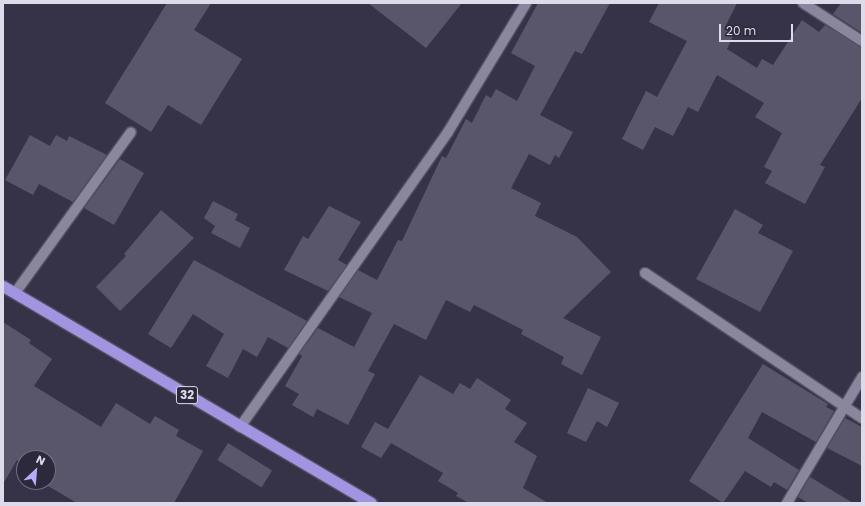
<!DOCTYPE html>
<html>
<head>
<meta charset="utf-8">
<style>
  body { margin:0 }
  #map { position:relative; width:865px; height:506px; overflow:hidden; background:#363348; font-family:Poppins,sans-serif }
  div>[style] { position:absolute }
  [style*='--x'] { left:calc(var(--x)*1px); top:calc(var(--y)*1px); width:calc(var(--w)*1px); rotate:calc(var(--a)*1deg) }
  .building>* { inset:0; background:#59566c; transform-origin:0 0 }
  .roads { filter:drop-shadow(1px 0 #535062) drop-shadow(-1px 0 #535062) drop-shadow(0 1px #535062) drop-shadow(0 -1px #535062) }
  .minor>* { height:10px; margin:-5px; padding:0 5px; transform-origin:5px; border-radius:5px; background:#89869e }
  .trunk>* { height:11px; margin:-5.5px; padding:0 5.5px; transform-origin:5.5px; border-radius:5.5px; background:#a294e0 }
  span { translate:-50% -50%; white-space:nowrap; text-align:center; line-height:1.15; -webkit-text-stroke:3.5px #2c293d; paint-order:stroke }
  .shield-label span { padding:1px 3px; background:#2c293d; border:1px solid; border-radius:3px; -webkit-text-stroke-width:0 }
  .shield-label { font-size:12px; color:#dddbe9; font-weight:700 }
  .frame { position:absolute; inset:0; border:4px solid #dddbe9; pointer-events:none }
  .north { position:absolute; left:16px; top:450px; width:40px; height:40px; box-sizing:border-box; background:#2c293d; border:1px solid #737082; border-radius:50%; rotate:26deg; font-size:11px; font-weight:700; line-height:16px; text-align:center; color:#dddbe9 }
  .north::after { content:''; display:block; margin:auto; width:14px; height:18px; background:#b8abf7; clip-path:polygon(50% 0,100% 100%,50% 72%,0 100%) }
  .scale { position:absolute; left:719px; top:24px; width:74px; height:18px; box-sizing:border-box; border:2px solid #dddbe9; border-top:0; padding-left:5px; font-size:12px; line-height:14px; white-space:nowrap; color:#dddbe9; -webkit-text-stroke:3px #2c293d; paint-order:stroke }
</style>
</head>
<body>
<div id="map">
  <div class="building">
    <div style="clip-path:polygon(167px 3px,211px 3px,194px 30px,242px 59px,201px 125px,168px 105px,151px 132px,105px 103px)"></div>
    <div style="clip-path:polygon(368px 3px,462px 3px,426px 48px)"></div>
    <div style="clip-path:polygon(538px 3px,610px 3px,582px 54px,575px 51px,540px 115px,573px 132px,559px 158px,555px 155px,550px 165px,529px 154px,511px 188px,541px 203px,535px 216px,577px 237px,611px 272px,563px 318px,601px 337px,582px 375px,561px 364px,564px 357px,521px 334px,523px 330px,474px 305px,470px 312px,446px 300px,426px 340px,394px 324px,368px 371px,375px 374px,348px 425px,317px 409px,313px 417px,292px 405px,299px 394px,285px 386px,302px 356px,299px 354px,318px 328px,354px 347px,372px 313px,339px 297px,358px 270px,377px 280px,398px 240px,402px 241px,442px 156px,446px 158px,466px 119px,472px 123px,486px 95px,491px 98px,496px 89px,517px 101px,535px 66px,511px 53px)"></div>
    <div style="clip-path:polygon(659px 3px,737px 3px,724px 29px,734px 34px,727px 49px,757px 68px,762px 59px,773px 65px,802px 20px,819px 32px,825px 25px,862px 47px,862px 98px,820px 165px,825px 167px,805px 204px,765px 183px,772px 171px,764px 167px,782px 133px,755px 117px,764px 103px,717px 75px,698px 112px,688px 107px,673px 136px,655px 127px,643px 150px,622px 139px,646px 91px,657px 97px,687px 41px,649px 22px)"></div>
    <div style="clip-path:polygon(841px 3px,862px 3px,862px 33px,833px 14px)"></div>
    <div style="clip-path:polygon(30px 135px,50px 146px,56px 135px,67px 141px,69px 136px,107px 155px,73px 202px,39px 184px,33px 195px,5px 180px)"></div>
    <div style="clip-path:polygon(120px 159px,144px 173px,114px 225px,84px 208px)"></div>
    <div style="clip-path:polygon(213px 201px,238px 214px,235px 220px,250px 228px,240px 248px,211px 233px,215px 226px,204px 218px)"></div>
    <div style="clip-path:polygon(329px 206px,361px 222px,338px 260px,347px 265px,328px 291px,284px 270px,303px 236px,308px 239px)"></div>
    <div style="clip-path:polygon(735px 209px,763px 225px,758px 233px,793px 251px,760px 312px,696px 279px)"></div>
    <div style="clip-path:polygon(161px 210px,194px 238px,120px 311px,96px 287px,126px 256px,124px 254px)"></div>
    <div style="clip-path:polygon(194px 260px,307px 321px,288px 348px,268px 337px,257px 357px,243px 349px,228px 378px,206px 366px,224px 334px,193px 314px,171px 348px,148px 334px)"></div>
    <div style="clip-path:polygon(3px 322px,31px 340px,29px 343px,52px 359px,34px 386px,101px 427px,116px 403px,150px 424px,155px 416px,179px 430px,176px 436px,203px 451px,174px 503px,77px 503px,48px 486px,48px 458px,24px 458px,24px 464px,17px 460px,3px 484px)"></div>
    <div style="clip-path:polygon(763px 364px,828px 404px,826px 407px,834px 411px,816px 442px,762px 412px,748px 438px,799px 470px,787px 490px,774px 482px,771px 487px,745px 471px,723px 503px,689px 481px)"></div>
    <div style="clip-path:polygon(420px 375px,453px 394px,460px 383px,470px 389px,477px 378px,511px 400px,505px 409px,527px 423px,514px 442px,537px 456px,523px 488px,548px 503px,469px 503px,456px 496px,458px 493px,438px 481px,443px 473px,391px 443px,381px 458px,361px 447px,375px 422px,388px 429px)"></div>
    <div style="clip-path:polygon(588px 388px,619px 403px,607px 427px,597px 421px,586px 442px,567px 433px)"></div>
    <div style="clip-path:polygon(845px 418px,862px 427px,862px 466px,827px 448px)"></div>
    <div style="left:228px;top:443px;width:52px;height:20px;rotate:32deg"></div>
    <div style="clip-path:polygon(810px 477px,853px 503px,808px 503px,798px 497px)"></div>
  </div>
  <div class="roads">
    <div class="minor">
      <div style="--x:803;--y:3;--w:70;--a:32.8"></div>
      <div style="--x:645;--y:273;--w:261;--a:33.8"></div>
      <div style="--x:15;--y:293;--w:198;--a:-54.2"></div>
      <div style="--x:240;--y:427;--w:361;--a:-54.8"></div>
      <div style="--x:448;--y:132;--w:151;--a:-58.8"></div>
      <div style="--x:787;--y:503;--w:147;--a:-59.2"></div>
    </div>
    <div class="trunk">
      <div style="--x:3;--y:286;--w:427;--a:30.5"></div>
    </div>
  </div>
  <div class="shield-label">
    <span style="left:187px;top:395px">32</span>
  </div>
  <div class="frame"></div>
  <div class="north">N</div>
  <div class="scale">20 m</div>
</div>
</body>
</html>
